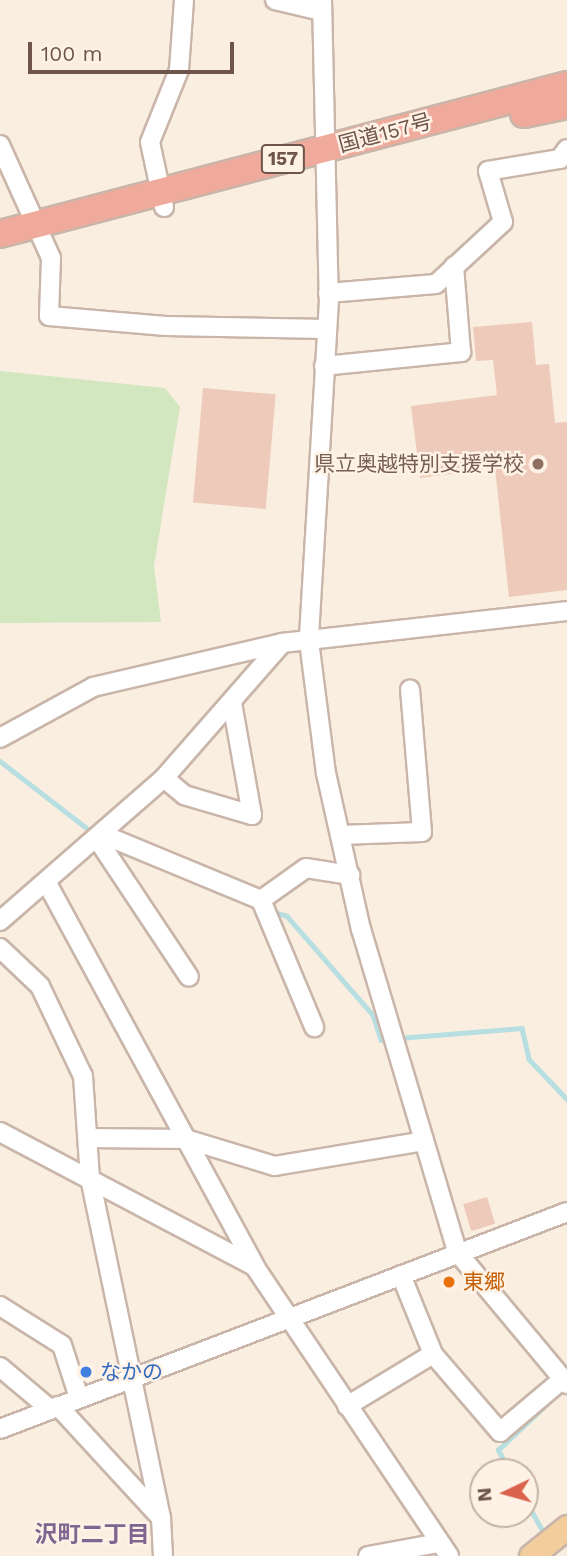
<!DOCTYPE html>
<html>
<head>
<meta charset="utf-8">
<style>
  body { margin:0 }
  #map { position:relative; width:567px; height:1556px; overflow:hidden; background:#faeee0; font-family:"Work Sans","Noto Sans JP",sans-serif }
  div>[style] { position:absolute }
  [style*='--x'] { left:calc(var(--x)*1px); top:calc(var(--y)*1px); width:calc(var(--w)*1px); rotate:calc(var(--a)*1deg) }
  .green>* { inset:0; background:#d2e6c0 }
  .stream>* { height:4.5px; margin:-2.25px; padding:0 2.25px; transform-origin:2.25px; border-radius:2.25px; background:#b7dee1 }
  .building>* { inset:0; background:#edcaba; transform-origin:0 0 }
  .roads { filter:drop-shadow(2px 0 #c9b5a9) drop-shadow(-2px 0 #c9b5a9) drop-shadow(0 2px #c9b5a9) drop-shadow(0 -2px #c9b5a9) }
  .minor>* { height:18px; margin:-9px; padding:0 9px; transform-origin:9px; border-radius:9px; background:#fff }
  .major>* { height:23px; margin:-11.5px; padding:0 11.5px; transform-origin:11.5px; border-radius:11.5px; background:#f4cd9c }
  .highway>* { height:26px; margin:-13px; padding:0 13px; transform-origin:13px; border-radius:13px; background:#f0aa9b }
  .dots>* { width:19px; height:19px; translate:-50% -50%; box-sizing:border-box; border:4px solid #fdf2e5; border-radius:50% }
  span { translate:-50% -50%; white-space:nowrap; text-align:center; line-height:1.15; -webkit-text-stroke:5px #fdf2e5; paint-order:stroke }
  .shield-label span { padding:2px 5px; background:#fdf2e5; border:2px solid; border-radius:5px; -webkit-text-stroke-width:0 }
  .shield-label { font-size:19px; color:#6e544a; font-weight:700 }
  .street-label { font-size:21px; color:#6e544a }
  .education-label { font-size:21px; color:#785e54 }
  .right { translate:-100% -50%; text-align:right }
  .food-label { font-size:21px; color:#c56008 }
  .left { translate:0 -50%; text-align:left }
  .shop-label { font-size:21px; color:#366cbe }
  .neighbourhood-label { font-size:23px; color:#7f6691; font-weight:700 }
  .north { position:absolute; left:469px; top:1458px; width:70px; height:70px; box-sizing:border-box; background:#fdf2e5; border:2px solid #c4b3a7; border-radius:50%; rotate:265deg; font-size:19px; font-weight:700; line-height:28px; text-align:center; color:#6e544a }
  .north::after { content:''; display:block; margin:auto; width:24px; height:32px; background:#db624d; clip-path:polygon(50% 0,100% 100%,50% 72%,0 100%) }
  .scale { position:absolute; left:28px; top:42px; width:206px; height:32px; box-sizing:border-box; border:4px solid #6e544a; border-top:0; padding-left:9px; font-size:21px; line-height:24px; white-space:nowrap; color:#6e544a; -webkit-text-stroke:5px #fdf2e5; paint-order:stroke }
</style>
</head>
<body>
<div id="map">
  <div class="green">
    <div style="clip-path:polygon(0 371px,165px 388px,180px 407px,154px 566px,161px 622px,0 623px)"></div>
  </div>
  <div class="stream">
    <div style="--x:0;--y:761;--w:118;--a:37.7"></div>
    <div style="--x:212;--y:889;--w:43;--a:21.8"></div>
    <div style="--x:271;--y:911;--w:17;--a:17"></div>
    <div style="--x:287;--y:916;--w:131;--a:49"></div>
    <div style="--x:373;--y:1015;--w:26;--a:72"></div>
    <div style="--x:381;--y:1040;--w:9;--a:-6"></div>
    <div style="--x:399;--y:1038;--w:123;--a:-4.6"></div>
    <div style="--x:522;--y:1028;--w:32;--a:77"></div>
    <div style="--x:529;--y:1059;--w:55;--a:46.5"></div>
    <div style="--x:510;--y:1472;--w:25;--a:-119"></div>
    <div style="--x:498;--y:1450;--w:69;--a:-43.2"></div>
    <div style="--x:525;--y:1499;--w:41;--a:60.9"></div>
  </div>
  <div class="building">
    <div style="clip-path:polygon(532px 322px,536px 365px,549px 364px,555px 423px,567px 422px,567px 590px,509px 597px,495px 468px,420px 478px,411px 406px,497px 395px,493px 360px,476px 361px,473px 327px)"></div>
    <div style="left:203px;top:388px;width:73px;height:115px;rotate:5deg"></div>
    <div style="left:487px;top:1197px;width:28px;height:25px;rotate:73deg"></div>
  </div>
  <div class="roads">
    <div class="minor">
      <div style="--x:275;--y:0;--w:47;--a:13.4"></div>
      <div style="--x:322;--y:0;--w:300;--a:88.7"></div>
      <div style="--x:329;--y:300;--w:342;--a:93.4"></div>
      <div style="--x:309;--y:641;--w:133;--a:82.7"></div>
      <div style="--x:326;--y:773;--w:160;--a:77.4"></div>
      <div style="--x:361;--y:929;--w:337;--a:73.4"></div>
      <div style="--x:457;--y:1252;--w:172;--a:50.2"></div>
      <div style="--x:0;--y:145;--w:124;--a:65.7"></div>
      <div style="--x:51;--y:258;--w:58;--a:92"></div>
      <div style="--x:49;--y:316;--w:117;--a:4.9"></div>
      <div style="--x:166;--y:326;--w:161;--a:1.1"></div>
      <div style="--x:164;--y:207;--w:66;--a:-102.2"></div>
      <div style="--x:150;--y:142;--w:78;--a:-68.1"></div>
      <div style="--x:179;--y:70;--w:70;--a:-85.9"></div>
      <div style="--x:328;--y:293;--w:108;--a:-4.8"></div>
      <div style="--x:436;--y:284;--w:91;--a:-42.8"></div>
      <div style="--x:503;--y:222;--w:53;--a:-106.4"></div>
      <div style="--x:488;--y:171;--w:73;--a:-9.5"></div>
      <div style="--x:560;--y:159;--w:12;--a:-55"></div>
      <div style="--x:324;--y:366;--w:138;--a:-5.8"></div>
      <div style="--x:461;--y:352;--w:86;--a:-94.7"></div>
      <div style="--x:0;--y:738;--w:106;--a:-28.7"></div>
      <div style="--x:93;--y:687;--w:194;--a:-13.1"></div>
      <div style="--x:282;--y:643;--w:287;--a:-6.4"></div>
      <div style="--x:164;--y:778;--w:26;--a:40"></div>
      <div style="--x:184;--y:795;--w:71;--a:16.4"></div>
      <div style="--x:252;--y:815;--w:114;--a:-100.1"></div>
      <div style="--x:104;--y:835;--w:170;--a:22.5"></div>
      <div style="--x:261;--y:900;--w:55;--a:-35.4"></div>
      <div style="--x:306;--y:868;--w:45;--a:9"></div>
      <div style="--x:340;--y:835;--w:82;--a:-2.1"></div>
      <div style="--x:422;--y:832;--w:143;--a:-94.8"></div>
      <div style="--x:98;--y:840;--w:164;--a:56.4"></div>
      <div style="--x:48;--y:885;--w:434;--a:61.5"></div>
      <div style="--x:255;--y:1267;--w:348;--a:56.1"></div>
      <div style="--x:261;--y:900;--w:138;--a:67.3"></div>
      <div style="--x:0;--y:921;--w:218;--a:-41.1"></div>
      <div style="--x:164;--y:778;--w:179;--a:-48.8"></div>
      <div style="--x:0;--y:948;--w:55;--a:43.5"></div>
      <div style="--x:40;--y:986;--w:100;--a:64.5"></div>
      <div style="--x:83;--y:1076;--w:102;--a:86.1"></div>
      <div style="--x:90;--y:1178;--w:347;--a:78.2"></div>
      <div style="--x:161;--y:1518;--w:38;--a:87"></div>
      <div style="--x:0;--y:1132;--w:285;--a:27.8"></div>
      <div style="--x:88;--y:1138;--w:98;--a:0.6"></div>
      <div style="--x:186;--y:1139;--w:93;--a:16.9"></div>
      <div style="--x:275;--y:1166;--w:151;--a:-9.5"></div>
      <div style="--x:401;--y:1275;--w:85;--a:67.9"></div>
      <div style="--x:433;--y:1354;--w:103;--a:49.3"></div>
      <div style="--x:500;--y:1432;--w:82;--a:-40.1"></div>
      <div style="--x:0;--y:1306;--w:73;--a:32.2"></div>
      <div style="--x:62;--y:1345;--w:56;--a:72.2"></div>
      <div style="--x:0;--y:1367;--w:65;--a:40"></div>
      <div style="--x:58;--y:1406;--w:152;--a:47.4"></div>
      <div style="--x:347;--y:1406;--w:100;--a:-31.2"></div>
      <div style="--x:0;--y:1429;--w:607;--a:-20.94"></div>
      <div style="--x:368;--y:1556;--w:72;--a:-10.4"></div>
    </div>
    <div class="major">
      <div style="--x:531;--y:1556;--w:46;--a:-38.9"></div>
    </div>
    <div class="highway">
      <div style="--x:524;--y:114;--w:44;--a:-11.8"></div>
      <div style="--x:0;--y:234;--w:586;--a:-14.72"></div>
    </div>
  </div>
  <div class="dots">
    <div style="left:538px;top:464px;background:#8d6e63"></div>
    <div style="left:449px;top:1282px;background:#e8710a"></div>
    <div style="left:86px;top:1372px;background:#3f7fe0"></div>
  </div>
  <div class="shield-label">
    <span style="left:283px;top:159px">157</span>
  </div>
  <div class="street-label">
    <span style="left:385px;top:133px;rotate:-15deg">国道157号</span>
  </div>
  <div class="education-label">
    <span class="right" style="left:524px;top:464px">県立奥越特別支援学校</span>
  </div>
  <div class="food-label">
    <span class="left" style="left:463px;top:1282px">東郷</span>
  </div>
  <div class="shop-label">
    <span class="left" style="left:100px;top:1372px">なかの</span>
  </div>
  <div class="neighbourhood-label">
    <span style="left:92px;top:1535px">沢町二丁目</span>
  </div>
  <div class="north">N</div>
  <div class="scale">100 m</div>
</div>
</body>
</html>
